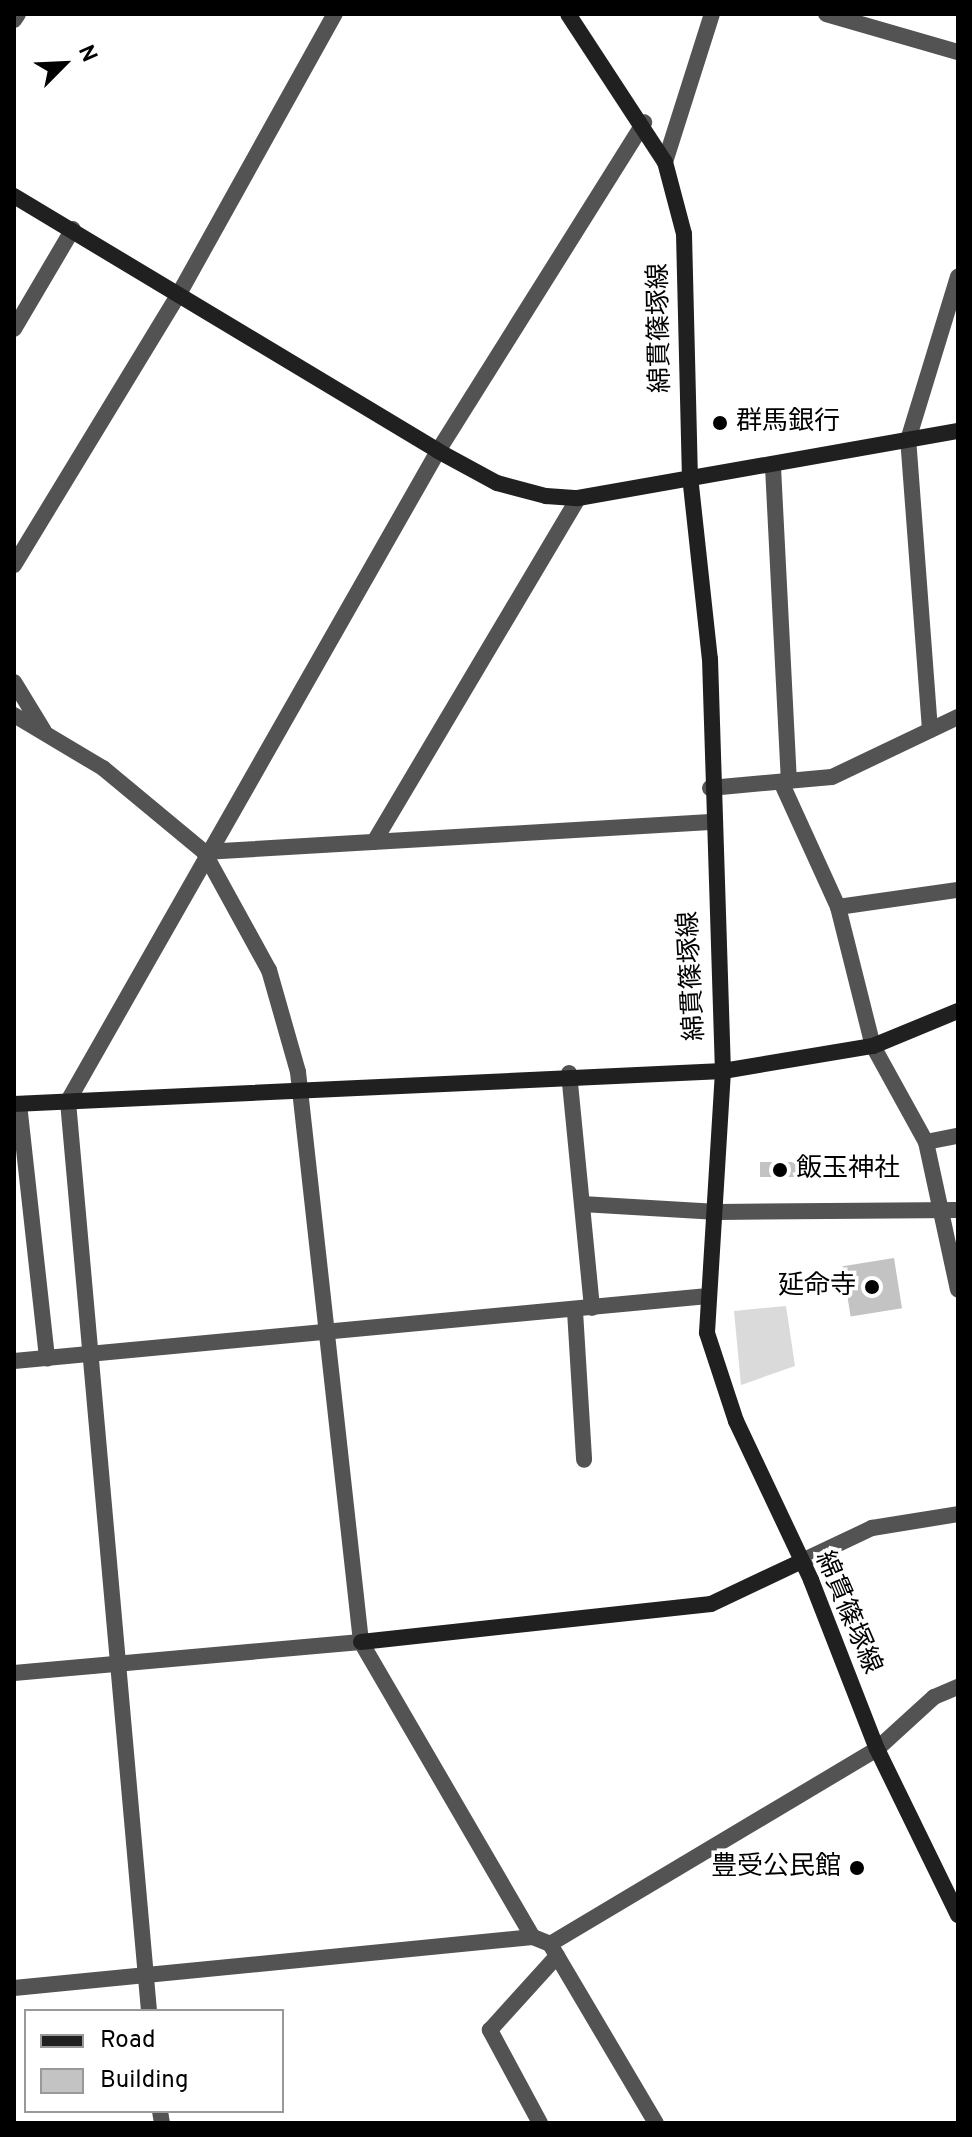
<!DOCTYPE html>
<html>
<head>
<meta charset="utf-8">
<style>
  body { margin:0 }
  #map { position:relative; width:972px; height:2137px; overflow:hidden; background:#fff; font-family:Overpass,"Noto Sans JP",sans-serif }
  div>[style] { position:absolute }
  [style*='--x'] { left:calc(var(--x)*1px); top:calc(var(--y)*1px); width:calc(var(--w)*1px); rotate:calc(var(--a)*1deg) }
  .green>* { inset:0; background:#dadada }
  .building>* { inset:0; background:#c3c3c3; transform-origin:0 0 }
  .street>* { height:16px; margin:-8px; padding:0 8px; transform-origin:8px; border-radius:8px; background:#535353 }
  .secondary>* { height:16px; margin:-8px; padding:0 8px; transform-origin:8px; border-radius:8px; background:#202020 }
  .dots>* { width:22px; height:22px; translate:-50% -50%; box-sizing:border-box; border:4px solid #fff; border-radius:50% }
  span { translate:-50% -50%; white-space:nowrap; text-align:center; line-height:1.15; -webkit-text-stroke:7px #fff; paint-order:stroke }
  .street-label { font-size:26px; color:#000 }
  .poi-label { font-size:26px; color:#000 }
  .left { translate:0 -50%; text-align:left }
  .right { translate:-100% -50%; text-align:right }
  .frame { position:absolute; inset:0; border:16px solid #000; pointer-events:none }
  .legend { position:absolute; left:24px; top:2009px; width:260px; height:104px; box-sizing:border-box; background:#fff; border:2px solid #999; margin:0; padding:10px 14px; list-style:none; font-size:24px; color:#000 }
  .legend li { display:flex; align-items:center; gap:16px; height:40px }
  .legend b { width:40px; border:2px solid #999 }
  .north { position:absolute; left:24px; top:24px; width:80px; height:80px; -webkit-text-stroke:6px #fff; paint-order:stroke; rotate:66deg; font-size:22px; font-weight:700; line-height:32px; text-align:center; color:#000 }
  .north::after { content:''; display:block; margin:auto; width:28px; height:36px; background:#000; clip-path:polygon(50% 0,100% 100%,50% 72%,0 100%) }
</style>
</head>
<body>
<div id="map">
  <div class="green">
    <div style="clip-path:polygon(786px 1306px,795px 1366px,741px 1385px,734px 1311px)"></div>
  </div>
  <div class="building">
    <div style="left:760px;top:1162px;width:39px;height:15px"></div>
    <div style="left:894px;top:1258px;width:51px;height:52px;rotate:81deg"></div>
  </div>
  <div class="street">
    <div style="--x:826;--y:14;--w:137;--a:16.1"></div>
    <div style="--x:14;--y:20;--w:7;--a:-56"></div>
    <div style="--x:665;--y:162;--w:155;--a:-72.4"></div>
    <div style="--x:14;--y:329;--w:116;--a:-59.5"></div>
    <div style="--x:773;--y:467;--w:312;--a:87.1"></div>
    <div style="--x:14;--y:565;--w:320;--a:-58.7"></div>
    <div style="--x:180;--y:292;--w:318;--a:-60.9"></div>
    <div style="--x:14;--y:682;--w:57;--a:58.5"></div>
    <div style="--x:14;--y:715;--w:104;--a:30.8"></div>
    <div style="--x:103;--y:768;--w:131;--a:39.7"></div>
    <div style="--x:204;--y:852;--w:135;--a:61.2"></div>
    <div style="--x:269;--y:970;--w:106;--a:74.1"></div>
    <div style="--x:298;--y:1072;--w:573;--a:83.69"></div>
    <div style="--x:361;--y:1642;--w:341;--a:59.8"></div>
    <div style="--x:930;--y:730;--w:291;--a:-94.3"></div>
    <div style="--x:908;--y:440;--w:171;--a:-73"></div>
    <div style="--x:782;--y:784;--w:135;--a:65.5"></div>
    <div style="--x:838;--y:907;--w:143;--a:75.9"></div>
    <div style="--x:873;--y:1046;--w:110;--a:61.1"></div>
    <div style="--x:926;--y:1142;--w:151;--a:77.8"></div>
    <div style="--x:710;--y:788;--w:122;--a:-5.2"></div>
    <div style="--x:832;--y:777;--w:140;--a:-25.5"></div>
    <div style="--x:374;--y:842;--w:400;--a:-59.3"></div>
    <div style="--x:204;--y:852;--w:507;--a:-3.39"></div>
    <div style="--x:838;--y:907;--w:121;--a:-8.1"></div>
    <div style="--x:569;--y:1073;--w:236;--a:84.4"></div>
    <div style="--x:19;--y:1104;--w:256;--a:83.7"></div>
    <div style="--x:926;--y:1142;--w:33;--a:-11"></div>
    <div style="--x:582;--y:1204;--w:136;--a:3.4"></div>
    <div style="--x:718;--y:1212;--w:240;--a:-0.5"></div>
    <div style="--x:575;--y:1311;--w:149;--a:86.5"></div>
    <div style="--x:14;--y:1361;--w:697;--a:-5.35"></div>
    <div style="--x:800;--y:1562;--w:80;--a:-25.3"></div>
    <div style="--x:872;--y:1528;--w:87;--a:-9.2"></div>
    <div style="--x:14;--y:1673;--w:348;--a:-5.1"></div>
    <div style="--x:550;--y:1944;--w:381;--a:-30.8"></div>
    <div style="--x:877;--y:1749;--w:77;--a:-42.4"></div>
    <div style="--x:934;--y:1697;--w:26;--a:-23"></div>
    <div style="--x:14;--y:1988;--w:521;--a:-5.61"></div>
    <div style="--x:533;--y:1937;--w:18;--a:22"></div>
    <div style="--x:550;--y:1944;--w:208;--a:59.4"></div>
    <div style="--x:149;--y:2011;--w:914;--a:-95.09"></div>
    <div style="--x:68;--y:1101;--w:748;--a:-60.35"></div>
    <div style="--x:438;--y:451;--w:388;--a:-57.9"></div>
    <div style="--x:160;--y:2111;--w:12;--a:81"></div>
    <div style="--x:540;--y:2123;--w:106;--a:-118.3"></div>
    <div style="--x:490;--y:2030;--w:100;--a:-47.8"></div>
  </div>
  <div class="secondary">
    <div style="--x:568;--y:14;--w:177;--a:56.8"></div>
    <div style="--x:665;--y:162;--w:74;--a:75.2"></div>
    <div style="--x:684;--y:234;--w:242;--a:88.6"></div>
    <div style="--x:690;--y:476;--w:184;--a:83.8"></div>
    <div style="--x:710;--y:659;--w:412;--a:88.2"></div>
    <div style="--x:723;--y:1071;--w:262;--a:93.5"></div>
    <div style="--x:707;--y:1333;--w:93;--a:71.8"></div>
    <div style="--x:736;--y:1421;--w:176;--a:64.7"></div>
    <div style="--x:811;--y:1580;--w:181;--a:68.7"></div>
    <div style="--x:877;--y:1749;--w:185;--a:64"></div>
    <div style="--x:14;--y:196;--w:495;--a:31"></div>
    <div style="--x:438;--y:451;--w:67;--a:28.5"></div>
    <div style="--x:497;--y:483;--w:51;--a:14.9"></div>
    <div style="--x:546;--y:496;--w:32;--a:4"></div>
    <div style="--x:578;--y:498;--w:386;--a:-10"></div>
    <div style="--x:14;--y:1104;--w:710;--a:-2.66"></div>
    <div style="--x:723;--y:1071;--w:152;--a:-9.5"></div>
    <div style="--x:873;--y:1046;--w:92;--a:-22.4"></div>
    <div style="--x:361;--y:1642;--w:352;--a:-6.2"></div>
    <div style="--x:711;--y:1604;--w:98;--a:-25.3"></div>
  </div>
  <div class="dots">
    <div style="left:720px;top:423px;background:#000"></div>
    <div style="left:780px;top:1170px;background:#000"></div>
    <div style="left:872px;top:1287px;background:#000"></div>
    <div style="left:857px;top:1868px;background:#000"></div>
  </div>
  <div class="street-label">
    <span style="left:661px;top:328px;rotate:-91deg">綿貫篠塚線</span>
    <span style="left:693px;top:976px;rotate:-93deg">綿貫篠塚線</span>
    <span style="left:847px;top:1613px;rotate:67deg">綿貫篠塚線</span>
  </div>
  <div class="poi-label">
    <span class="left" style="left:736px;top:423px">群馬銀行</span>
    <span class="left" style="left:796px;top:1170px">飯玉神社</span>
    <span class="right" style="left:856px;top:1287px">延命寺</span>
    <span class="right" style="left:841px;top:1868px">豊受公民館</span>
  </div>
  <div class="frame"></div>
  <ul class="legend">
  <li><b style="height:10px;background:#202020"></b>Road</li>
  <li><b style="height:22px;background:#c3c3c3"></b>Building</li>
  </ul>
  <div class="north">N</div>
</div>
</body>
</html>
